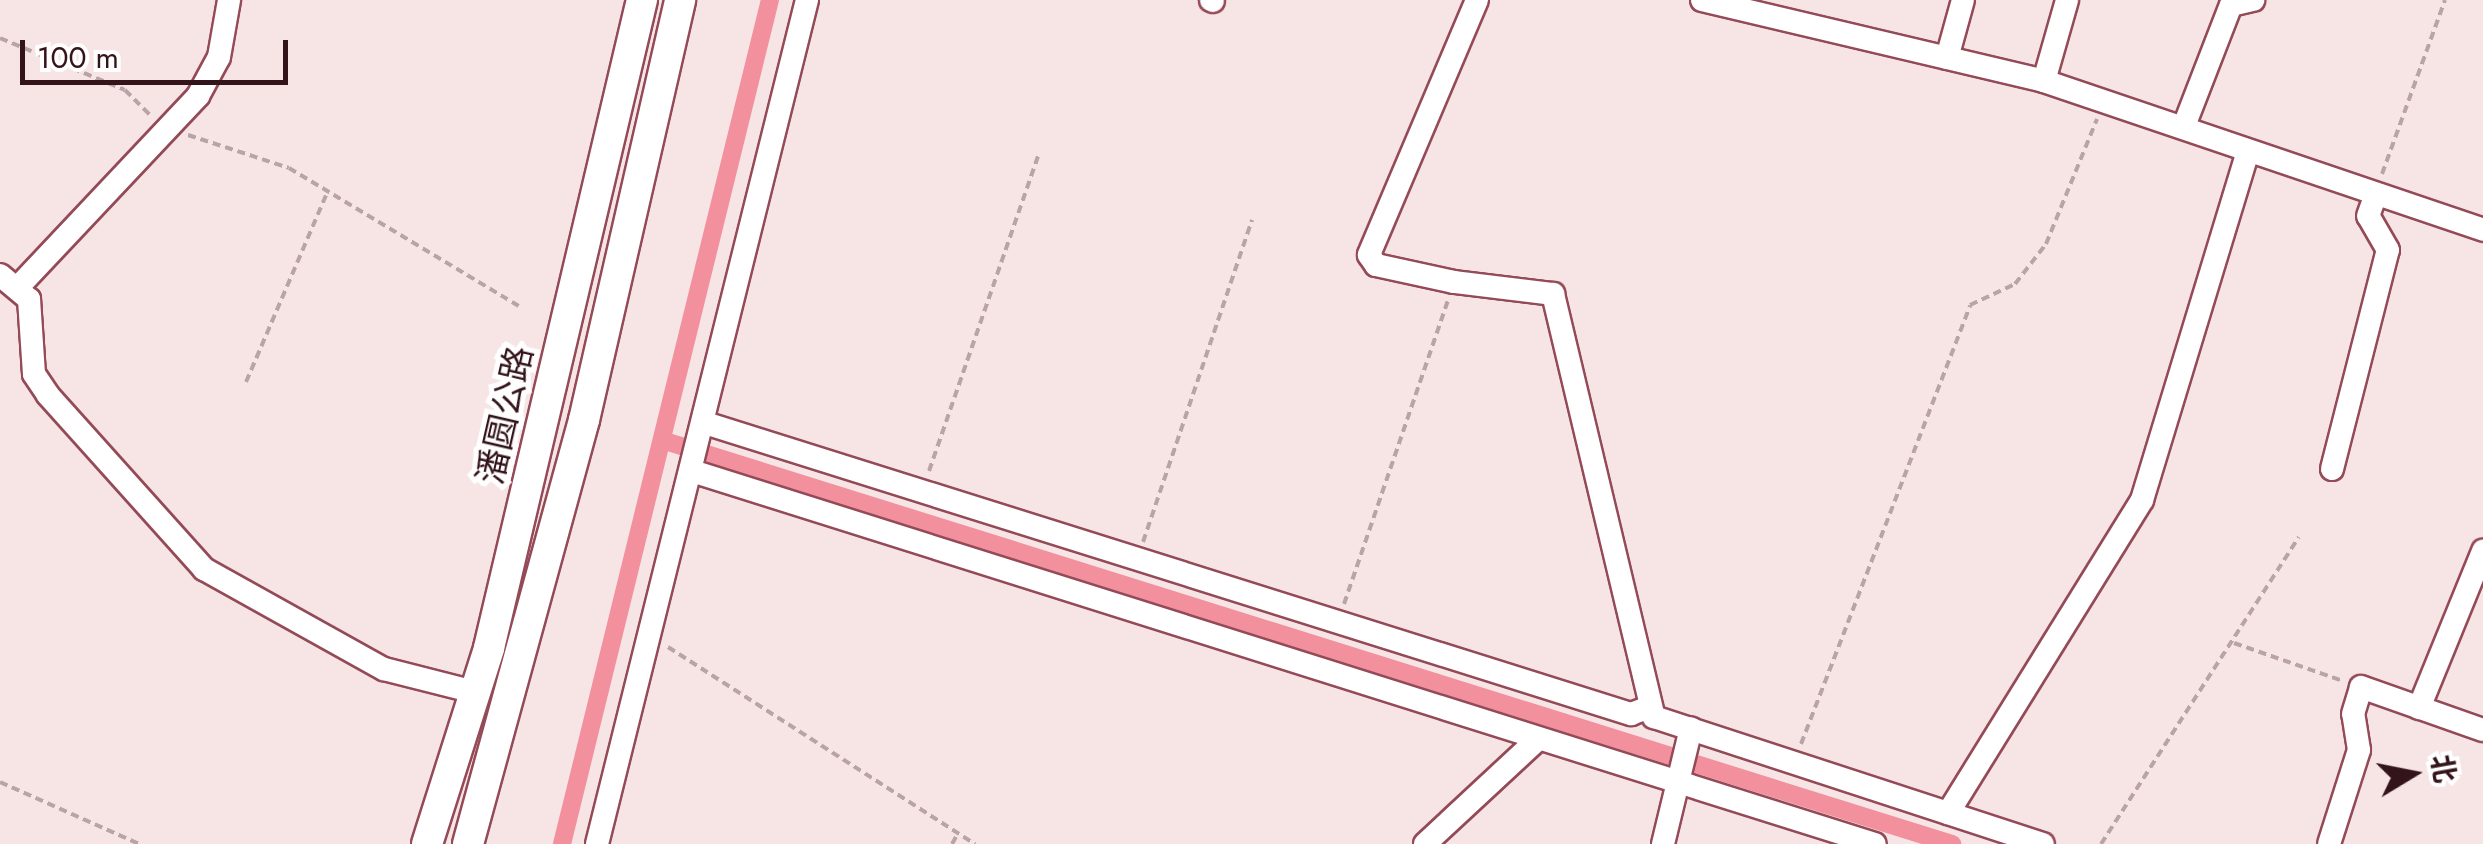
<!DOCTYPE html>
<html>
<head>
<meta charset="utf-8">
<style>
  body { margin:0 }
  #map { position:relative; width:2483px; height:844px; overflow:hidden; background:#f7e5e6; font-family:Jost,"Noto Sans SC",sans-serif }
  div>[style] { position:absolute }
  [style*='--x'] { left:calc(var(--x)*1px); top:calc(var(--y)*1px); width:calc(var(--w)*1px); rotate:calc(var(--a)*1deg) }
  .canal>* { height:18px; margin:-9px; padding:0 9px; transform-origin:9px; border-radius:9px; background:#f2909e }
  .path>* { height:4px; margin-top:-2px; transform-origin:0; background:repeating-linear-gradient(90deg,#b9a3a6 0 8px,transparent 0 13px) }
  .roads { filter:drop-shadow(2px 0 #944a57) drop-shadow(-2px 0 #944a57) drop-shadow(0 2px #944a57) drop-shadow(0 -2px #944a57) }
  .minor>* { height:22px; margin:-11px; padding:0 11px; transform-origin:11px; border-radius:11px; background:#fff }
  .major>* { height:30px; margin:-15px; padding:0 15px; transform-origin:15px; border-radius:15px; background:#fff }
  span { translate:-50% -50%; white-space:nowrap; text-align:center; line-height:1.15; -webkit-text-stroke:10px #fff; paint-order:stroke }
  .street-label { font-size:35px; color:#33141a }
  .north { position:absolute; left:2363px; top:724px; width:100px; height:100px; -webkit-text-stroke:8px #fff; paint-order:stroke; rotate:80deg; font-size:28px; font-weight:700; line-height:40px; text-align:center; color:#33141a }
  .north::after { content:''; display:block; margin:auto; width:35px; height:45px; background:#33141a; clip-path:polygon(50% 0,100% 100%,50% 72%,0 100%) }
  .scale { position:absolute; left:20px; top:40px; width:268px; height:45px; box-sizing:border-box; border:5px solid #33141a; border-top:0; padding-left:12px; font-size:30px; line-height:35px; white-space:nowrap; color:#33141a; -webkit-text-stroke:8px #fff; paint-order:stroke }
</style>
</head>
<body>
<div id="map">
  <div class="canal">
    <div style="--x:665;--y:441;--w:1349;--a:17.39"></div>
    <div style="--x:562;--y:844;--w:869;--a:-76.16"></div>
  </div>
  <div class="path">
    <div style="--x:0;--y:38;--w:135;--a:22.6"></div>
    <div style="--x:125;--y:90;--w:38;--a:45"></div>
    <div style="--x:188;--y:135;--w:106;--a:18.1"></div>
    <div style="--x:289;--y:168;--w:268;--a:31"></div>
    <div style="--x:2382;--y:174;--w:185;--a:-70.1"></div>
    <div style="--x:246;--y:382;--w:208;--a:-66.8"></div>
    <div style="--x:929;--y:471;--w:336;--a:-70.9"></div>
    <div style="--x:1143;--y:542;--w:340;--a:-71.3"></div>
    <div style="--x:1344;--y:604;--w:320;--a:-71.1"></div>
    <div style="--x:2234;--y:643;--w:115;--a:19.2"></div>
    <div style="--x:668;--y:647;--w:365;--a:32.7"></div>
    <div style="--x:1801;--y:744;--w:470;--a:-68.9"></div>
    <div style="--x:1970;--y:305;--w:50;--a:-25"></div>
    <div style="--x:2015;--y:284;--w:51;--a:-52.2"></div>
    <div style="--x:2046;--y:244;--w:135;--a:-67.8"></div>
    <div style="--x:0;--y:782;--w:152;--a:24"></div>
    <div style="--x:952;--y:844;--w:13;--a:-61"></div>
    <div style="--x:2101;--y:844;--w:365;--a:-57.2"></div>
  </div>
  <div class="roads">
    <div class="minor">
      <div style="--x:1211;--y:0;--w:2;--a:27"></div>
      <div style="--x:1477;--y:0;--w:277;--a:113"></div>
      <div style="--x:1369;--y:255;--w:12;--a:55"></div>
      <div style="--x:1376;--y:265;--w:80;--a:12.3"></div>
      <div style="--x:1454;--y:282;--w:100;--a:6.9"></div>
      <div style="--x:1553;--y:294;--w:435;--a:76.6"></div>
      <div style="--x:1654;--y:717;--w:409;--a:18.1"></div>
      <div style="--x:1702;--y:0;--w:351;--a:13.3"></div>
      <div style="--x:2044;--y:81;--w:464;--a:18.7"></div>
      <div style="--x:1947;--y:58;--w:60;--a:-74.6"></div>
      <div style="--x:2044;--y:81;--w:84;--a:-74.1"></div>
      <div style="--x:2184;--y:126;--w:130;--a:-68.8"></div>
      <div style="--x:2231;--y:5;--w:23;--a:-13"></div>
      <div style="--x:0;--y:275;--w:38;--a:40"></div>
      <div style="--x:29;--y:299;--w:75;--a:86.2"></div>
      <div style="--x:34;--y:374;--w:25;--a:56"></div>
      <div style="--x:48;--y:395;--w:234;--a:48.1"></div>
      <div style="--x:204;--y:569;--w:206;--a:29.1"></div>
      <div style="--x:384;--y:669;--w:94;--a:14.2"></div>
      <div style="--x:20;--y:285;--w:260;--a:-46.7"></div>
      <div style="--x:198;--y:96;--w:44;--a:-61.7"></div>
      <div style="--x:219;--y:57;--w:58;--a:-80"></div>
      <div style="--x:705;--y:423;--w:971;--a:17.45"></div>
      <div style="--x:1631;--y:714;--w:19;--a:-21"></div>
      <div style="--x:2332;--y:469;--w:226;--a:-75.7"></div>
      <div style="--x:2388;--y:250;--w:39;--a:-120"></div>
      <div style="--x:2368;--y:216;--w:23;--a:-70"></div>
      <div style="--x:692;--y:471;--w:1240;--a:17.5"></div>
      <div style="--x:2419;--y:708;--w:170;--a:-67.8"></div>
      <div style="--x:1948;--y:813;--w:368;--a:-58.2"></div>
      <div style="--x:2142;--y:500;--w:365;--a:-73.1"></div>
      <div style="--x:597;--y:844;--w:870;--a:-76.03"></div>
      <div style="--x:1425;--y:844;--w:153;--a:-42.9"></div>
      <div style="--x:1663;--y:844;--w:119;--a:-76.4"></div>
      <div style="--x:2329;--y:844;--w:99;--a:-72.3"></div>
      <div style="--x:2359;--y:750;--w:36;--a:-99"></div>
      <div style="--x:2353;--y:714;--w:28;--a:-73"></div>
      <div style="--x:2361;--y:687;--w:129;--a:19.4"></div>
    </div>
    <div class="major">
      <div style="--x:427;--y:844;--w:206;--a:-72.4"></div>
      <div style="--x:489;--y:648;--w:666;--a:-76.72"></div>
      <div style="--x:468;--y:844;--w:440;--a:-74.7"></div>
      <div style="--x:584;--y:420;--w:431;--a:-77.1"></div>
    </div>
  </div>
  <div class="street-label">
    <span style="left:505px;top:415px;rotate:-77deg">潘圆公路</span>
  </div>
  <div class="north">北</div>
  <div class="scale">100 m</div>
</div>
</body>
</html>
